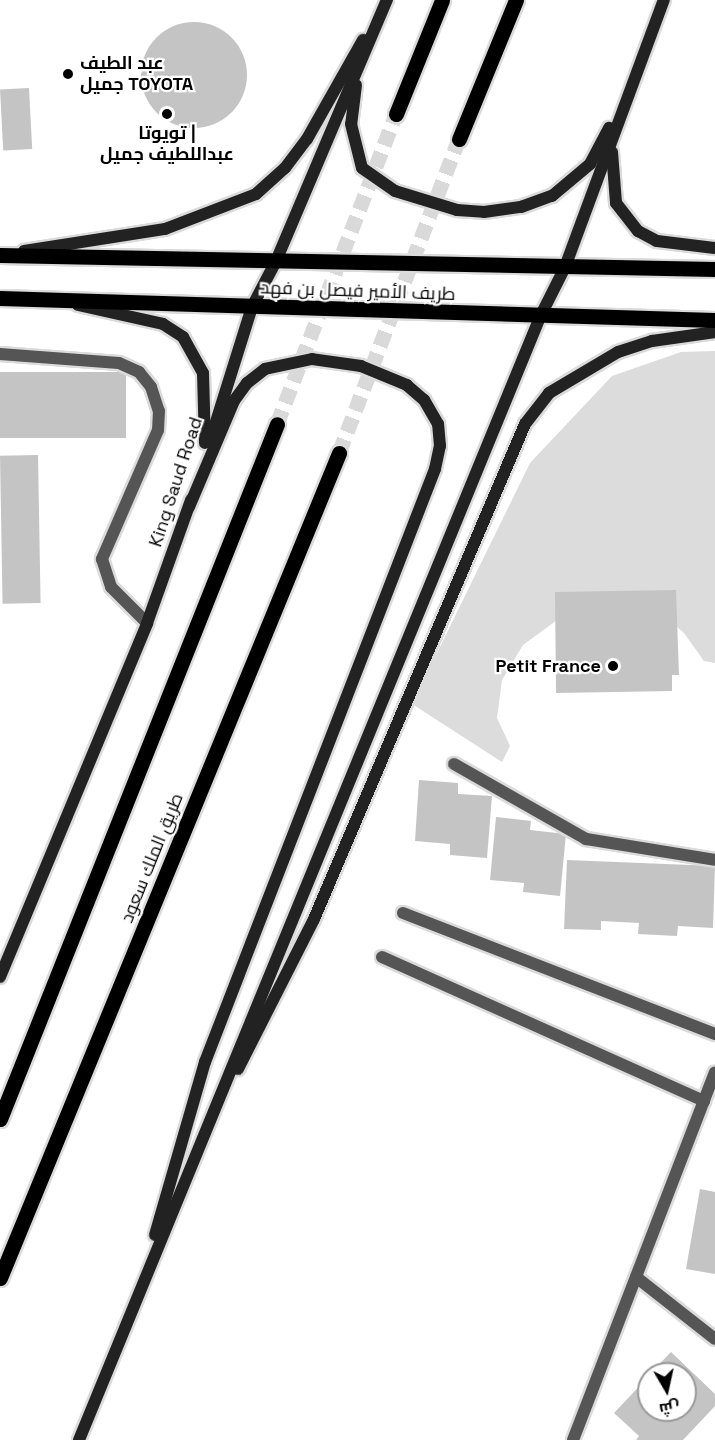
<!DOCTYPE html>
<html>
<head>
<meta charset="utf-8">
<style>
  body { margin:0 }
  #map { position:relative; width:715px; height:1440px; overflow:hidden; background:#fff; font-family:"Space Grotesk",Cairo,sans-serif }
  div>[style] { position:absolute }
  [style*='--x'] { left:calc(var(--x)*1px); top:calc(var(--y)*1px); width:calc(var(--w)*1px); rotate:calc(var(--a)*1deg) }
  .green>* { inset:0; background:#dcdcdc }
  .building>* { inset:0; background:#c4c4c4; transform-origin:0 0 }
  .round { border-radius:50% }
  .primary-tunnel>* { height:15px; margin-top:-7.5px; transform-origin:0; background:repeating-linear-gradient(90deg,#d9d9d9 0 15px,transparent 0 23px) }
  .roads { filter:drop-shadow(2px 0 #dbdbdb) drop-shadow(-2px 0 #dbdbdb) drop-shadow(0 2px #dbdbdb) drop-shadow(0 -2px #dbdbdb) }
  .service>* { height:12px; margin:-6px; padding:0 6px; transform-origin:6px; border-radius:6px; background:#555 }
  .minor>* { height:12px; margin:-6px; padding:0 6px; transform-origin:6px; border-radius:6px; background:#555 }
  .secondary>* { height:12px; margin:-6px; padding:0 6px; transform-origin:6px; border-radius:6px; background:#222 }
  .primary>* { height:15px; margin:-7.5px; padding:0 7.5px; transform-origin:7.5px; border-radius:7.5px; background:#000 }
  .dots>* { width:16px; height:16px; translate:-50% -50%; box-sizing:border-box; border:3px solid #fff; border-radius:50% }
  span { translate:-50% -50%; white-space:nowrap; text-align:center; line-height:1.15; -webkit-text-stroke:4.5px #fff; paint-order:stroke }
  .poi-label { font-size:18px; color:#000; font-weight:700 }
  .left { translate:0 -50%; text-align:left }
  .right { translate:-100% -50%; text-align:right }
  .street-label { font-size:18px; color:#000 }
  .north { position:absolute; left:637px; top:1362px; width:60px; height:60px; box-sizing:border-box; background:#fff; border:2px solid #999; border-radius:50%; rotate:171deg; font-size:16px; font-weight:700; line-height:24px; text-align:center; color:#000 }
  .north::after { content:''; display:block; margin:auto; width:21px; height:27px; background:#000; clip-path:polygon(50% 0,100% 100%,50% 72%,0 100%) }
</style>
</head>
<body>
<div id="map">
  <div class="green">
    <div style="clip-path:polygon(715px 351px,715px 663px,704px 661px,684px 633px,660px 612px,564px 615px,523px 645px,502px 680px,497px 718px,510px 746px,502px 762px,412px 704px,530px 463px,612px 376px,681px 352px)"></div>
  </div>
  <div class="building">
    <div class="round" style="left:141px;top:22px;width:106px;height:106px"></div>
    <div style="left:29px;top:88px;width:61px;height:29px;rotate:87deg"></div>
    <div style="left:0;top:372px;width:126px;height:66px"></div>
    <div style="left:38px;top:455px;width:148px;height:38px;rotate:89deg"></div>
    <div style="clip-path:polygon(676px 590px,679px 675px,672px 675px,672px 691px,556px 693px,555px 592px)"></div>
    <div style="clip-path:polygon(419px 780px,458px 783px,458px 794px,492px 796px,487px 858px,450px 855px,450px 844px,415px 841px)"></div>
    <div style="clip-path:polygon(496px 817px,531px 821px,530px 830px,566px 834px,560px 896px,523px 892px,524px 883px,490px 880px)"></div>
    <div style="clip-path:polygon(567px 860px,715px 866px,713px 928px,678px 926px,677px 936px,638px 934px,639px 923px,601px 921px,601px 930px,564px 929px)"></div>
    <div style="clip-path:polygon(700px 1189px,715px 1192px,715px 1274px,686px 1269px)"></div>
    <div style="clip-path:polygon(671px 1352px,715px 1394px,715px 1406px,683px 1440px,636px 1440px,639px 1436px,614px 1413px,649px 1376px,649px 1410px,685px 1410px,685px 1374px,650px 1374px)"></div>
  </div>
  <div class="primary-tunnel">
    <div style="--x:277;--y:424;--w:332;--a:-69"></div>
    <div style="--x:339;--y:453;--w:336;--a:-69.1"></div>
  </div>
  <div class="roads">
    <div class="service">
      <div style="--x:0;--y:354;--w:119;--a:4.3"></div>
      <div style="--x:119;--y:363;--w:22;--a:24"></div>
      <div style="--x:139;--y:372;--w:19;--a:51"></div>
      <div style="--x:151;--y:387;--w:25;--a:72"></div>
      <div style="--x:159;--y:411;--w:19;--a:93"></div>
      <div style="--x:158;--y:430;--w:141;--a:113.5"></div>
      <div style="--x:102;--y:559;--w:29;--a:72"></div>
      <div style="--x:111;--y:587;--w:51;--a:45"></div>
      <div style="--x:454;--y:764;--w:152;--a:29.6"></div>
      <div style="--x:586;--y:839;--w:131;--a:9.2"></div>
    </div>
    <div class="minor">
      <div style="--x:403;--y:913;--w:335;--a:21.2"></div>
      <div style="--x:382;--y:957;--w:353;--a:24.1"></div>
      <div style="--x:636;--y:1277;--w:100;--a:38.1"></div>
      <div style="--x:573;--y:1440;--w:394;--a:-68.9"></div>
    </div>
    <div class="secondary">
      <div style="--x:356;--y:85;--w:39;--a:97"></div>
      <div style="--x:351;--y:124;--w:45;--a:76"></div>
      <div style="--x:362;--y:168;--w:40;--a:34.9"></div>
      <div style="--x:395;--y:191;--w:65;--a:17"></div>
      <div style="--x:457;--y:210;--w:27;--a:4"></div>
      <div style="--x:484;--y:212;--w:37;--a:-8"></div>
      <div style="--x:521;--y:207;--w:33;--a:-20"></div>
      <div style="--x:552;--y:196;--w:50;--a:-40.1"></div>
      <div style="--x:590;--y:164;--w:41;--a:-62.2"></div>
      <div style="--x:612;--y:152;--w:51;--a:85.5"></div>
      <div style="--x:616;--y:203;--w:36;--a:52"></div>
      <div style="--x:638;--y:231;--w:21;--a:28"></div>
      <div style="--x:657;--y:241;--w:58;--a:6.9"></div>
      <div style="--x:24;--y:251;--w:143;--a:-8.9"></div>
      <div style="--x:165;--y:229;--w:97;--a:-21"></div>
      <div style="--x:256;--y:194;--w:39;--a:-42"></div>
      <div style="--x:285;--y:168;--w:36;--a:-53"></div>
      <div style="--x:307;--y:139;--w:114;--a:-60.5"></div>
      <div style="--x:78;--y:305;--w:87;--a:12.6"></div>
      <div style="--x:163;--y:324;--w:24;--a:33"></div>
      <div style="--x:183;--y:337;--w:41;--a:60.9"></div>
      <div style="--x:203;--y:373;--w:70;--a:88.4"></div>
      <div style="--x:210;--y:441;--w:140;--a:-72.6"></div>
      <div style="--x:252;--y:307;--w:52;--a:-62.4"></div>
      <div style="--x:276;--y:261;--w:284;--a:-67"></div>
      <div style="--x:0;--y:977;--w:383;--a:-67.4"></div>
      <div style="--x:147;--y:623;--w:131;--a:-70.3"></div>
      <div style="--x:238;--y:1069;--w:168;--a:-63.1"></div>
      <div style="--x:314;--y:919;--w:538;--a:-66.91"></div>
      <div style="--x:525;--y:424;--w:39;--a:-52"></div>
      <div style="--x:549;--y:393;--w:80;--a:-30.7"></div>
      <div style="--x:618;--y:352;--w:36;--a:-18"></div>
      <div style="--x:652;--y:341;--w:64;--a:-8.1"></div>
      <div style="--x:155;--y:1235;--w:180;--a:-73.9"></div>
      <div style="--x:205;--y:1062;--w:636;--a:-68.8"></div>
      <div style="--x:435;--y:469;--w:24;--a:-78"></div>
      <div style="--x:440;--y:446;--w:22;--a:-95"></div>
      <div style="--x:438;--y:424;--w:28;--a:-120"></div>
      <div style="--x:424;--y:400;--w:23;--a:-139"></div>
      <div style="--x:407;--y:385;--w:50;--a:-157.6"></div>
      <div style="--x:361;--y:366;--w:49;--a:-171.9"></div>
      <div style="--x:312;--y:359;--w:48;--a:168"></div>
      <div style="--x:265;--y:369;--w:23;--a:142"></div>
      <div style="--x:247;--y:383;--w:22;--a:126"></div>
      <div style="--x:234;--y:401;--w:115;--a:113"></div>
      <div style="--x:79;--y:1440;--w:1214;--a:-67.68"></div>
      <div style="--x:540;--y:317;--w:56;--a:-63.4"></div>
      <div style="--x:565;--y:267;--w:285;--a:-69.7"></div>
    </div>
    <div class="primary">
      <div style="--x:396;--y:114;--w:123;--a:-68"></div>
      <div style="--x:459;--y:139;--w:150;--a:-67.7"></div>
      <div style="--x:0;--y:255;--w:715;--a:1.12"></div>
      <div style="--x:0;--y:298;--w:715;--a:1.76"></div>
      <div style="--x:0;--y:1119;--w:748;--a:-68.27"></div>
      <div style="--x:0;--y:1278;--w:892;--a:-67.66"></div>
    </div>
  </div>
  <div class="dots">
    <div style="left:68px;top:74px;background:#000"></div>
    <div style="left:167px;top:114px;background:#000"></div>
    <div style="left:613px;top:666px;background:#000"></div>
  </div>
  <div class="poi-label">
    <span class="left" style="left:80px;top:74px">عبد الطيف<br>جميل TOYOTA</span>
    <span style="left:167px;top:144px">تويوتا |<br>عبداللطيف جميل</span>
    <span class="right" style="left:601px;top:666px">Petit France</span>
  </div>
  <div class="street-label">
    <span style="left:358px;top:291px;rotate:2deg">طريف الأمير فيصل بن فهد</span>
    <span style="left:176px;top:482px;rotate:-72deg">King Saud Road</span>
    <span style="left:152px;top:858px;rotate:-68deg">طريق الملك سعود</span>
  </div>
  <div class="north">ش</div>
</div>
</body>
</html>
